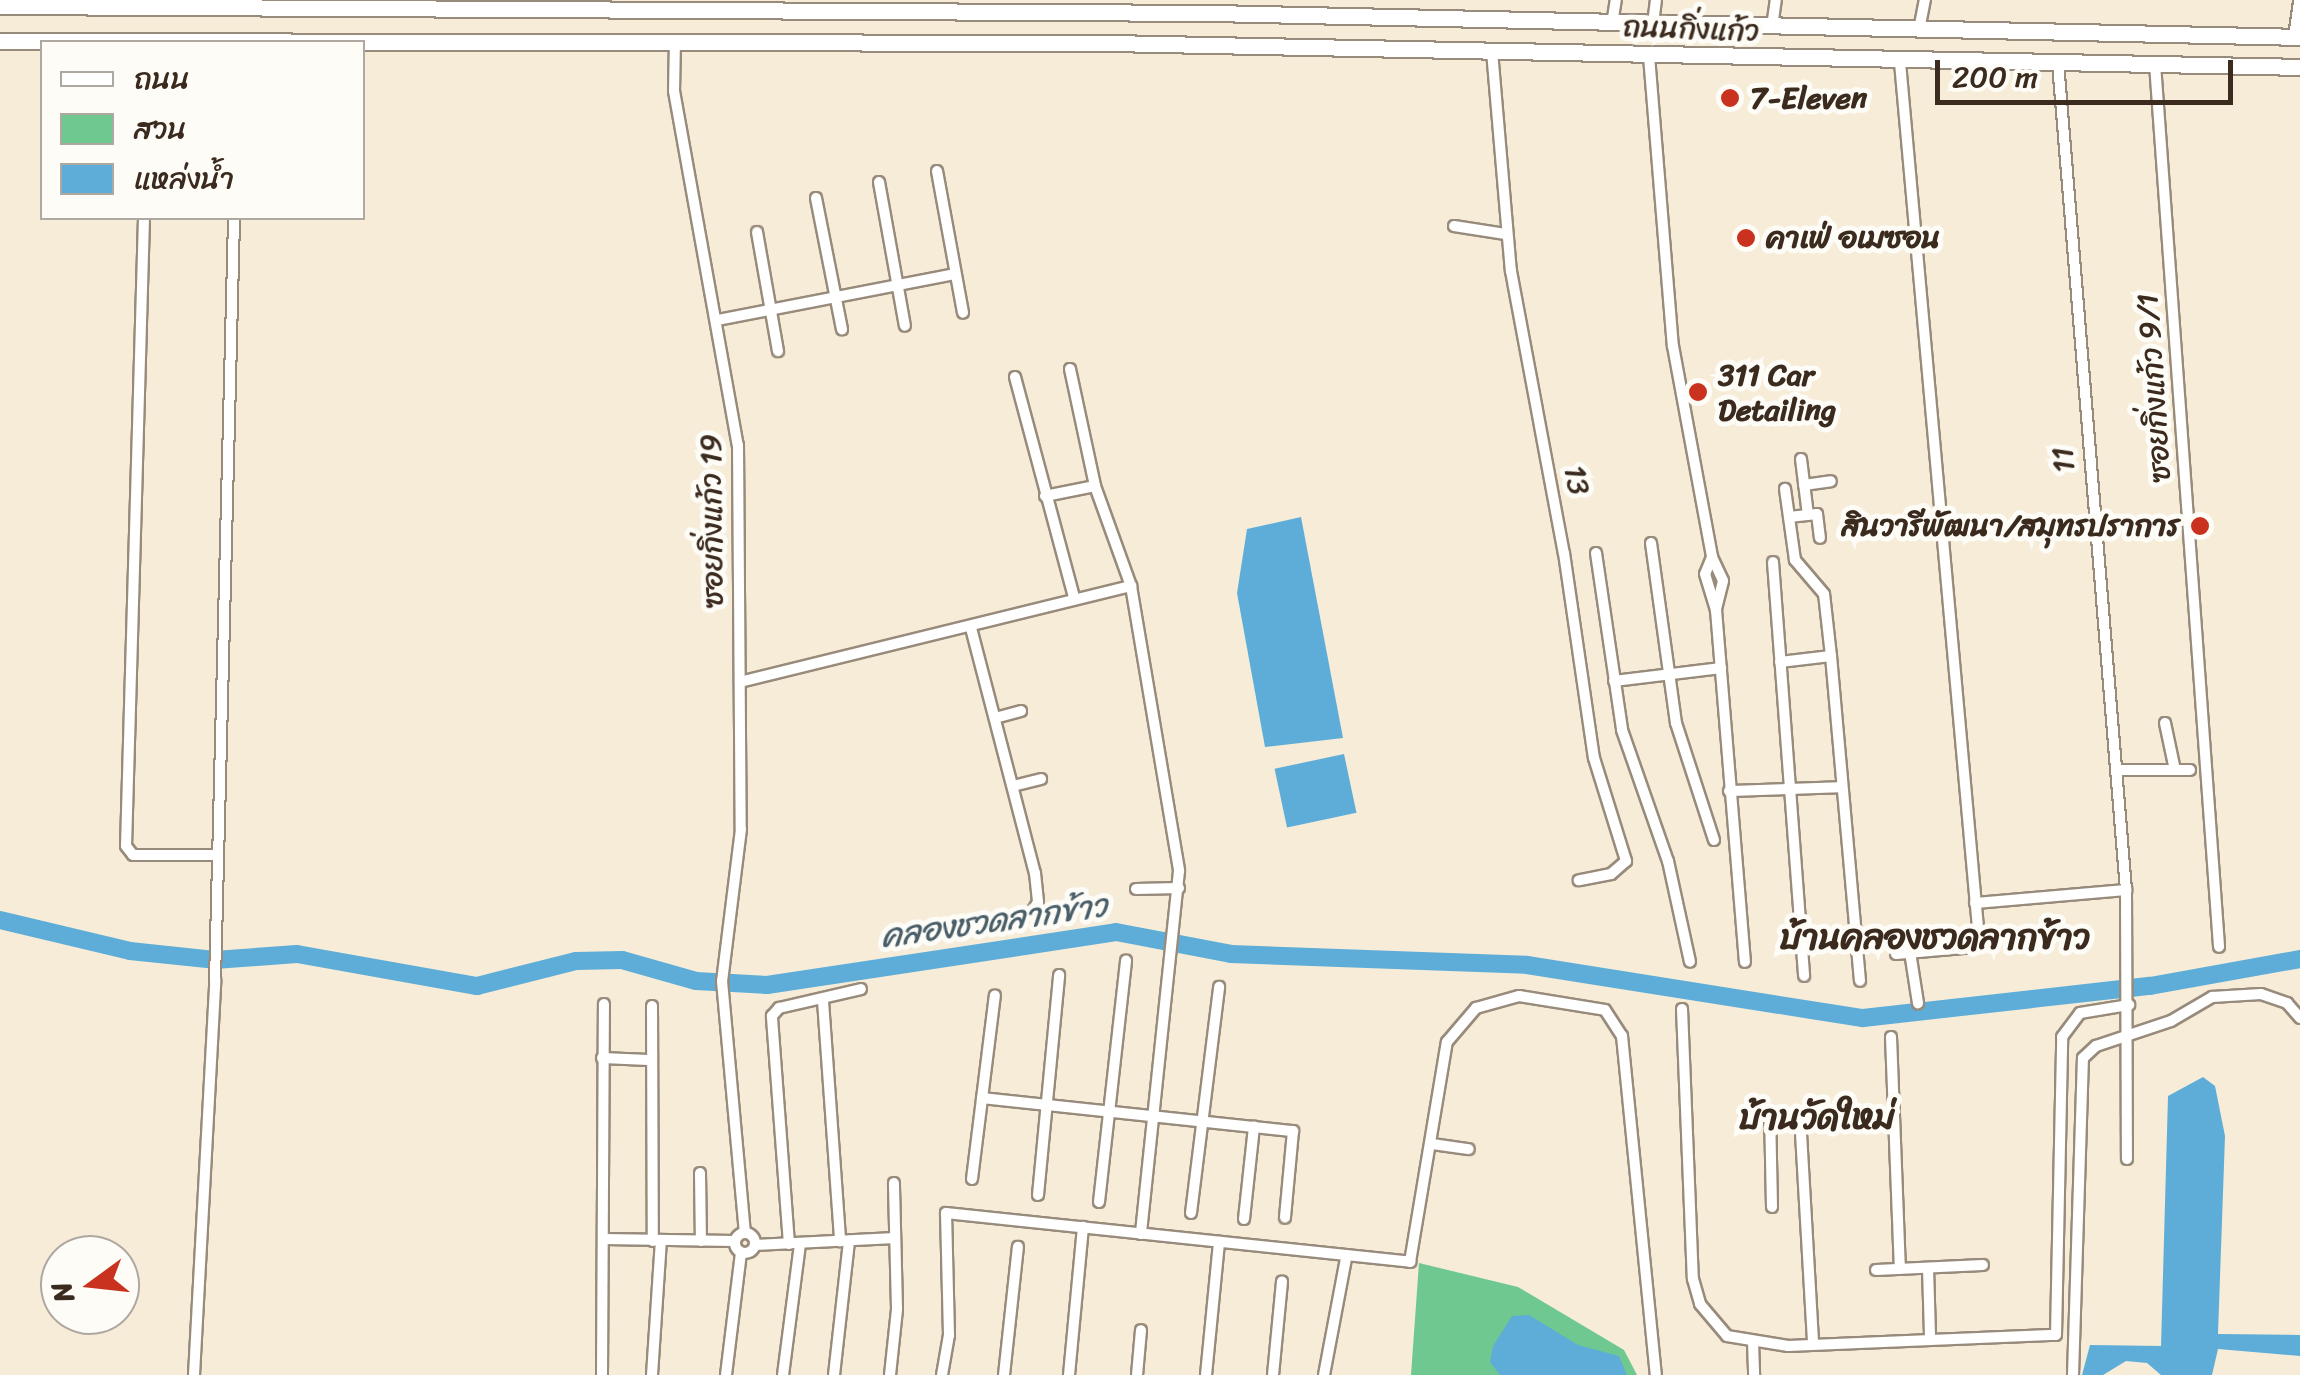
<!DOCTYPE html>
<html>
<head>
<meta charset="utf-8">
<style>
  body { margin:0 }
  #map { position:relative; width:2300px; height:1375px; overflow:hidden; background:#f6ecd8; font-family:Sriracha,"Playpen Sans Thai",sans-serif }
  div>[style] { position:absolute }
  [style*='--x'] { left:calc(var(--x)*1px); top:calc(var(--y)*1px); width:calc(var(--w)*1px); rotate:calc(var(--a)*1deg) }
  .green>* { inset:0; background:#6fc88f }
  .water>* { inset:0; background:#5eadd8; transform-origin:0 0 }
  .river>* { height:18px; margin:-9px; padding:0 9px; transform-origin:9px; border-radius:9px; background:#5eadd8 }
  .roads { filter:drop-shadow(2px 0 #988b7b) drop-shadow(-2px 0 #988b7b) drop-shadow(0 2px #988b7b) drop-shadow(0 -2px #988b7b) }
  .minor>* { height:10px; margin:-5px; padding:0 5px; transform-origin:5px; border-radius:5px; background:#fff }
  .minor>.ring { margin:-5px; padding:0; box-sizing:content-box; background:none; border:10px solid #fff; border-radius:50% }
  .primary>* { height:15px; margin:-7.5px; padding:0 7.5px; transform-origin:7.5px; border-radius:7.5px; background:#fff }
  .dots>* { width:28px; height:28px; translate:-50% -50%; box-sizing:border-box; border:5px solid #fdfcf7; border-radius:50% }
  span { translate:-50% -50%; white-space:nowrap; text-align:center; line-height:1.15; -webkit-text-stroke:10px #fdfcf7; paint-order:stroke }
  .street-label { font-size:30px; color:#3b2a1e }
  .poi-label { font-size:30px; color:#3b2a1e; font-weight:700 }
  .left { translate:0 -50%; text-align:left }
  .right { translate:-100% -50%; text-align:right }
  .water-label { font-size:32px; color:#495e68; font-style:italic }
  .quarter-label { font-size:35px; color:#3b2a1e; font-weight:700 }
  .legend { position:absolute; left:40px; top:40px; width:325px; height:180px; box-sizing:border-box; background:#fdfcf7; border:2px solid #afa8a0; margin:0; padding:12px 18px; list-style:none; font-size:30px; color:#3b2a1e }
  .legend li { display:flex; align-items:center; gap:20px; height:50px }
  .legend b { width:50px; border:2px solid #afa8a0 }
  .north { position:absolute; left:40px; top:1235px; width:100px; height:100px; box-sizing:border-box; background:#fdfcf7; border:2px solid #afa8a0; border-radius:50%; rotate:255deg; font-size:28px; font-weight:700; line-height:40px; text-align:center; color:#3b2a1e }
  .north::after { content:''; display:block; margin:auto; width:35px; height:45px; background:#c8321e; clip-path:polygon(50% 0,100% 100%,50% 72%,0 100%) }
  .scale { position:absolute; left:1935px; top:60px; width:298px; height:45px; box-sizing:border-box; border:5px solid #3b2a1e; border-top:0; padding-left:12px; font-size:30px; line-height:35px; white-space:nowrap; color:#3b2a1e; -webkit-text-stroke:8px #fdfcf7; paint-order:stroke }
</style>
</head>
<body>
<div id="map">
  <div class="green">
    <div style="clip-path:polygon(1419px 1263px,1518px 1287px,1624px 1350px,1637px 1375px,1411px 1375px)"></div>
  </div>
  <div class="water">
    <div style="clip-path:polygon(1301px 517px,1343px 738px,1265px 747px,1237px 593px,1247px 529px)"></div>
    <div style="left:1344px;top:754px;width:60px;height:71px;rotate:78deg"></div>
    <div style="clip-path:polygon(2203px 1077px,2215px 1086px,2225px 1136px,2218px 1334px,2300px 1335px,2300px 1356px,2218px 1349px,2212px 1375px,2161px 1375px,2147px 1363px,2126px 1361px,2103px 1375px,2082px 1375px,2090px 1345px,2161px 1346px,2168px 1096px)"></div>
    <div style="clip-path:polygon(1529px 1315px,1578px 1345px,1619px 1356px,1627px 1375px,1500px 1375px,1490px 1362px,1493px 1346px,1512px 1316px)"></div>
  </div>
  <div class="river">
    <div style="--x:0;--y:920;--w:134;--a:13.4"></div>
    <div style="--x:130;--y:951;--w:85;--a:6"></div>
    <div style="--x:215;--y:960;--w:82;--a:-4.2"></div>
    <div style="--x:297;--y:954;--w:183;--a:10.1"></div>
    <div style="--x:477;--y:986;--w:102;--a:-14.2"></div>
    <div style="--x:576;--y:961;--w:46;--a:-1.2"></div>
    <div style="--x:622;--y:960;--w:77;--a:15.8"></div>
    <div style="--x:696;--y:981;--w:71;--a:3.2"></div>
    <div style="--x:767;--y:985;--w:353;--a:-8.6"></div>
    <div style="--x:1116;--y:932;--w:117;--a:10.8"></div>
    <div style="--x:1231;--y:954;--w:296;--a:2.1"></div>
    <div style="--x:1527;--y:965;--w:340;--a:9"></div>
    <div style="--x:1863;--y:1018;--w:289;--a:-6.4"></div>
    <div style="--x:2150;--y:986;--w:152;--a:-10.2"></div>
  </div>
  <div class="roads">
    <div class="minor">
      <div style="--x:1612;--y:24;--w:24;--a:-81"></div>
      <div style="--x:1653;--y:24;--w:24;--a:-83"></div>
      <div style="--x:1772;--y:27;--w:27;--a:-82"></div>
      <div style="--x:1919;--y:30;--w:31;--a:-79"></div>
      <div style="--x:2294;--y:37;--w:37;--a:-82"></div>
      <div style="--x:675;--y:40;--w:51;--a:91.1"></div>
      <div style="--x:674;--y:91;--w:360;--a:79.8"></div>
      <div style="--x:738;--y:445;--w:384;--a:89.6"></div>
      <div style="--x:741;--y:829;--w:153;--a:97.1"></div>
      <div style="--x:722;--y:981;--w:252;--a:84.8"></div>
      <div style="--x:1492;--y:51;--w:221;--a:85.1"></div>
      <div style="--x:1511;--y:271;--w:287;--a:79.4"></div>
      <div style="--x:1564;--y:553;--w:207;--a:81.7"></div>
      <div style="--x:1594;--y:758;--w:108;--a:72.7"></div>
      <div style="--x:1626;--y:861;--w:20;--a:139"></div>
      <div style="--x:1611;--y:874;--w:33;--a:169"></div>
      <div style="--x:1649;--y:56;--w:291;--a:85.3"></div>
      <div style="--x:1673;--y:346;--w:215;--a:79.5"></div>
      <div style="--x:1712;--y:557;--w:26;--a:65"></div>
      <div style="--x:1723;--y:581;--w:30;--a:104"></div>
      <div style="--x:2058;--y:63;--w:830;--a:85.3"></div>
      <div style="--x:2126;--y:890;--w:269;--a:89.8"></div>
      <div style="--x:2155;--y:64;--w:885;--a:85.85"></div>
      <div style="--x:937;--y:171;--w:144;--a:79.6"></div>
      <div style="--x:879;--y:182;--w:146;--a:79.8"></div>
      <div style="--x:816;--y:198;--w:134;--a:78.8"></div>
      <div style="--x:144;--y:218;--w:628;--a:91.64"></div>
      <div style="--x:126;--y:846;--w:11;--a:52"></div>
      <div style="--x:133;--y:855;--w:84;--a:0"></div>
      <div style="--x:1454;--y:226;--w:52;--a:8.9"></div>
      <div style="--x:757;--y:232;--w:121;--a:80"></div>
      <div style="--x:718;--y:320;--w:241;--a:-11"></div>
      <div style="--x:1070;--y:369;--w:120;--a:77.9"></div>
      <div style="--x:1095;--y:486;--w:106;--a:70.2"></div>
      <div style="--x:1131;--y:586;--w:289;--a:80.4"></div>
      <div style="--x:1179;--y:871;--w:365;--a:96"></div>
      <div style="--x:1015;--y:377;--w:225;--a:75"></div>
      <div style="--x:1801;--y:459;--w:56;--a:82.9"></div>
      <div style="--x:1804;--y:485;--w:27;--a:-8"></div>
      <div style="--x:1045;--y:496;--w:51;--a:-11.3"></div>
      <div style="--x:1789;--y:517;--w:28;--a:-6"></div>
      <div style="--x:1817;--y:514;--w:24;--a:83"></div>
      <div style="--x:1651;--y:543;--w:182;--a:82.1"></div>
      <div style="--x:1676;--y:723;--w:123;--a:72"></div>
      <div style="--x:1596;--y:553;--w:179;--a:81.6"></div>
      <div style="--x:1622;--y:730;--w:139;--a:70.7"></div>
      <div style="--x:1668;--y:861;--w:103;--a:77.7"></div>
      <div style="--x:1712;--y:557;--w:18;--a:112"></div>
      <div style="--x:1705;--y:574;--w:38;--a:73"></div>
      <div style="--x:1716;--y:610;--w:353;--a:85.3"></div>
      <div style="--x:1773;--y:562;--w:415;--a:85.7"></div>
      <div style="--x:971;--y:628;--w:253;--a:75.4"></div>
      <div style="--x:1035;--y:873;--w:29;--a:84"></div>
      <div style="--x:1038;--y:902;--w:17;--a:121"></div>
      <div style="--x:1831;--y:656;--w:326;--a:84.9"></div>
      <div style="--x:1780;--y:662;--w:51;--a:-6.7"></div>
      <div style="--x:1831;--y:656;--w:62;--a:-96.4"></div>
      <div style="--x:1824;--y:594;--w:45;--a:-130.5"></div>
      <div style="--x:1795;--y:560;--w:72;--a:-98"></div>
      <div style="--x:1614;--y:681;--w:108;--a:-6.9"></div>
      <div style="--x:740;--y:682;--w:403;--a:-13.8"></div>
      <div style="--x:995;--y:718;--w:27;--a:-15"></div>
      <div style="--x:2165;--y:723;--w:48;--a:78"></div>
      <div style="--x:2116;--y:770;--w:74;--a:0"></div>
      <div style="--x:1013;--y:786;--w:29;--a:-14"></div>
      <div style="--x:1729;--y:791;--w:112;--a:-2"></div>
      <div style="--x:1136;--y:889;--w:43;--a:-1.3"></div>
      <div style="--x:1975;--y:903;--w:152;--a:-4.9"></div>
      <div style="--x:1910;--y:952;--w:52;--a:81.1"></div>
      <div style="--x:1896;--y:954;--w:79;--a:-5.1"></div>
      <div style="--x:1975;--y:947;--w:9;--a:-63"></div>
      <div style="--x:1979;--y:939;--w:880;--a:-95.15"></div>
      <div style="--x:823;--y:1001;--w:241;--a:85.9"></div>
      <div style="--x:652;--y:1006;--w:235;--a:89.8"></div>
      <div style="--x:1682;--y:1009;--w:270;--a:87.7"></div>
      <div style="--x:1693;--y:1279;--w:26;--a:74"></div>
      <div style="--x:1700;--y:1304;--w:42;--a:49.8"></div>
      <div style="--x:1727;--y:1336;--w:62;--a:9.3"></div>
      <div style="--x:1788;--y:1346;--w:268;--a:-2.4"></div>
      <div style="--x:2056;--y:1335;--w:298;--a:-88.8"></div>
      <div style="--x:2062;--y:1037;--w:30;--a:-53"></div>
      <div style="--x:2080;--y:1013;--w:50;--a:-9.3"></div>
      <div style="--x:1891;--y:1037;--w:232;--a:87.8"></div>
      <div style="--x:602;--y:1058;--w:47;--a:2.4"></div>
      <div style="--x:982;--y:1098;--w:313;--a:6.1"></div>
      <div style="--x:1293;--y:1131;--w:87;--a:95.3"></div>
      <div style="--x:1770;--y:1111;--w:96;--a:88.8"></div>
      <div style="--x:1744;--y:1112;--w:56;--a:4.1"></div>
      <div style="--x:1800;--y:1116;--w:224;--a:86.7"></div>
      <div style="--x:1432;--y:1144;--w:37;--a:8"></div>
      <div style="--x:700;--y:1173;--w:68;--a:89.2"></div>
      <div style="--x:972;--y:1179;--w:185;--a:-82.9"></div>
      <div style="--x:1038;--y:1195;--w:221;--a:-84.5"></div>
      <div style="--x:1099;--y:1202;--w:243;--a:-83.6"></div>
      <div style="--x:1191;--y:1213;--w:228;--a:-82.9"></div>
      <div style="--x:1244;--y:1219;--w:93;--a:-83.8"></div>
      <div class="ring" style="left:735px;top:1233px;width:10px;height:10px"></div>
      <div style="--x:604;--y:1239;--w:130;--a:0.9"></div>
      <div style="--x:789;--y:1244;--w:229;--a:-94.3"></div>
      <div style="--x:772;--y:1016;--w:11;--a:-49"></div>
      <div style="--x:779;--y:1008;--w:84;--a:-13"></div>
      <div style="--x:755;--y:1245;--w:140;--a:-2.9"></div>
      <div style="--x:1928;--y:1268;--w:68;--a:88.3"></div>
      <div style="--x:1876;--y:1270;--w:107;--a:-2.7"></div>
      <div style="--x:1753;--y:1342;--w:33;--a:88"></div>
      <div style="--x:194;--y:1375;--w:395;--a:-86.9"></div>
      <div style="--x:215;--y:981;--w:763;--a:-88.57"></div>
      <div style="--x:602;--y:1375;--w:371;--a:-89.7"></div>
      <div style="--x:652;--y:1375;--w:134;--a:-86.2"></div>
      <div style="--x:726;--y:1375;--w:123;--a:-83"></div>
      <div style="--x:783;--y:1375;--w:132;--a:-82.6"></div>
      <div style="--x:834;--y:1375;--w:135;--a:-83.6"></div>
      <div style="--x:890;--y:1375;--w:66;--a:-83.9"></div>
      <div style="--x:897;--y:1309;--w:126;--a:-91.4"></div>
      <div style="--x:942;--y:1375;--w:41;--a:-80.1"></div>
      <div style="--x:949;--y:1335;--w:122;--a:-91.4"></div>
      <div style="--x:946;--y:1213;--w:467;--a:6"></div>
      <div style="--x:1410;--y:1262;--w:223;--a:-80.5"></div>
      <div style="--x:1447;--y:1042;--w:45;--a:-49.5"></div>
      <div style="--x:1476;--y:1008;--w:45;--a:-15.6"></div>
      <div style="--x:1519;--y:996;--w:87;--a:9.2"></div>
      <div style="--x:1605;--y:1010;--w:31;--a:57"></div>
      <div style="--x:1622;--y:1036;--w:341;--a:84.3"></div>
      <div style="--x:1004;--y:1375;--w:129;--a:-83.8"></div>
      <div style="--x:1069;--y:1375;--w:149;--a:-84.6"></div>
      <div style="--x:1137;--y:1375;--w:45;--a:-84.9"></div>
      <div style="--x:1206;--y:1375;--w:134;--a:-84.4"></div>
      <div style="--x:1273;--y:1375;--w:94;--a:-84.5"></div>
      <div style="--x:1324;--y:1375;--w:118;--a:-79.3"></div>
      <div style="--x:2073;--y:1375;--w:317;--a:-88.2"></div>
      <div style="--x:2083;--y:1058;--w:18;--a:-43"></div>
      <div style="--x:2096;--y:1046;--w:79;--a:-18.4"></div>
      <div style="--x:2171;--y:1021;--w:48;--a:-30.3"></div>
      <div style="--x:2212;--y:997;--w:49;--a:-3.5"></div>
      <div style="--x:2261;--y:994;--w:28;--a:19"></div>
      <div style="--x:2287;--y:1003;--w:20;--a:49"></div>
    </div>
    <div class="primary">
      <div style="--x:0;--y:6;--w:1212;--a:0.33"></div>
      <div style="--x:1212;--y:13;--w:1088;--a:1.26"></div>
      <div style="--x:0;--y:41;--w:1109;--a:0.1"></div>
      <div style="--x:1109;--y:43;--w:1191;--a:1.15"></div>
    </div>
  </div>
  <div class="dots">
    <div style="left:1730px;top:98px;background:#c8321e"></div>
    <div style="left:1746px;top:238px;background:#c8321e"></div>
    <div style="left:1698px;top:392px;background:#c8321e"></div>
    <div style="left:2200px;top:526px;background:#c8321e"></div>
  </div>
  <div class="street-label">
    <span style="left:1691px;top:29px;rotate:2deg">ถนนกิ่งแก้ว</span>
    <span style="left:2154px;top:388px;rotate:-94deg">ซอยกิ่งแก้ว 9/1</span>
    <span style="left:2063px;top:460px;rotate:-95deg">11</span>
    <span style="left:1577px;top:480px;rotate:80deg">13</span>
    <span style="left:712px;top:521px;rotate:-91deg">ซอยกิ่งแก้ว 19</span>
  </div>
  <div class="poi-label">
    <span class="left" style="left:1750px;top:98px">7-Eleven</span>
    <span class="left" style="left:1766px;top:238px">คาเฟ่ อเมซอน</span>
    <span class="left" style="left:1718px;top:392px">311 Car<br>Detailing</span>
    <span class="right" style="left:2180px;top:526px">สินวารีพัฒนา/สมุทรปราการ</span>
  </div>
  <div class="water-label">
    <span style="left:994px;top:922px;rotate:-8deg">คลองชวดลากข้าว</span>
  </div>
  <div class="quarter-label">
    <span style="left:1935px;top:937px">บ้านคลองชวดลากข้าว</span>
    <span style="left:1817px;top:1117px">บ้านวัดใหม่</span>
  </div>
  <ul class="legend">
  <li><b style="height:12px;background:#fff"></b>ถนน</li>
  <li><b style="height:28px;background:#6fc88f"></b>สวน</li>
  <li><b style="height:28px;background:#5eadd8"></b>แหล่งน้ำ</li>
  </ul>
  <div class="north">N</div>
  <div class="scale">200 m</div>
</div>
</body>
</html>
